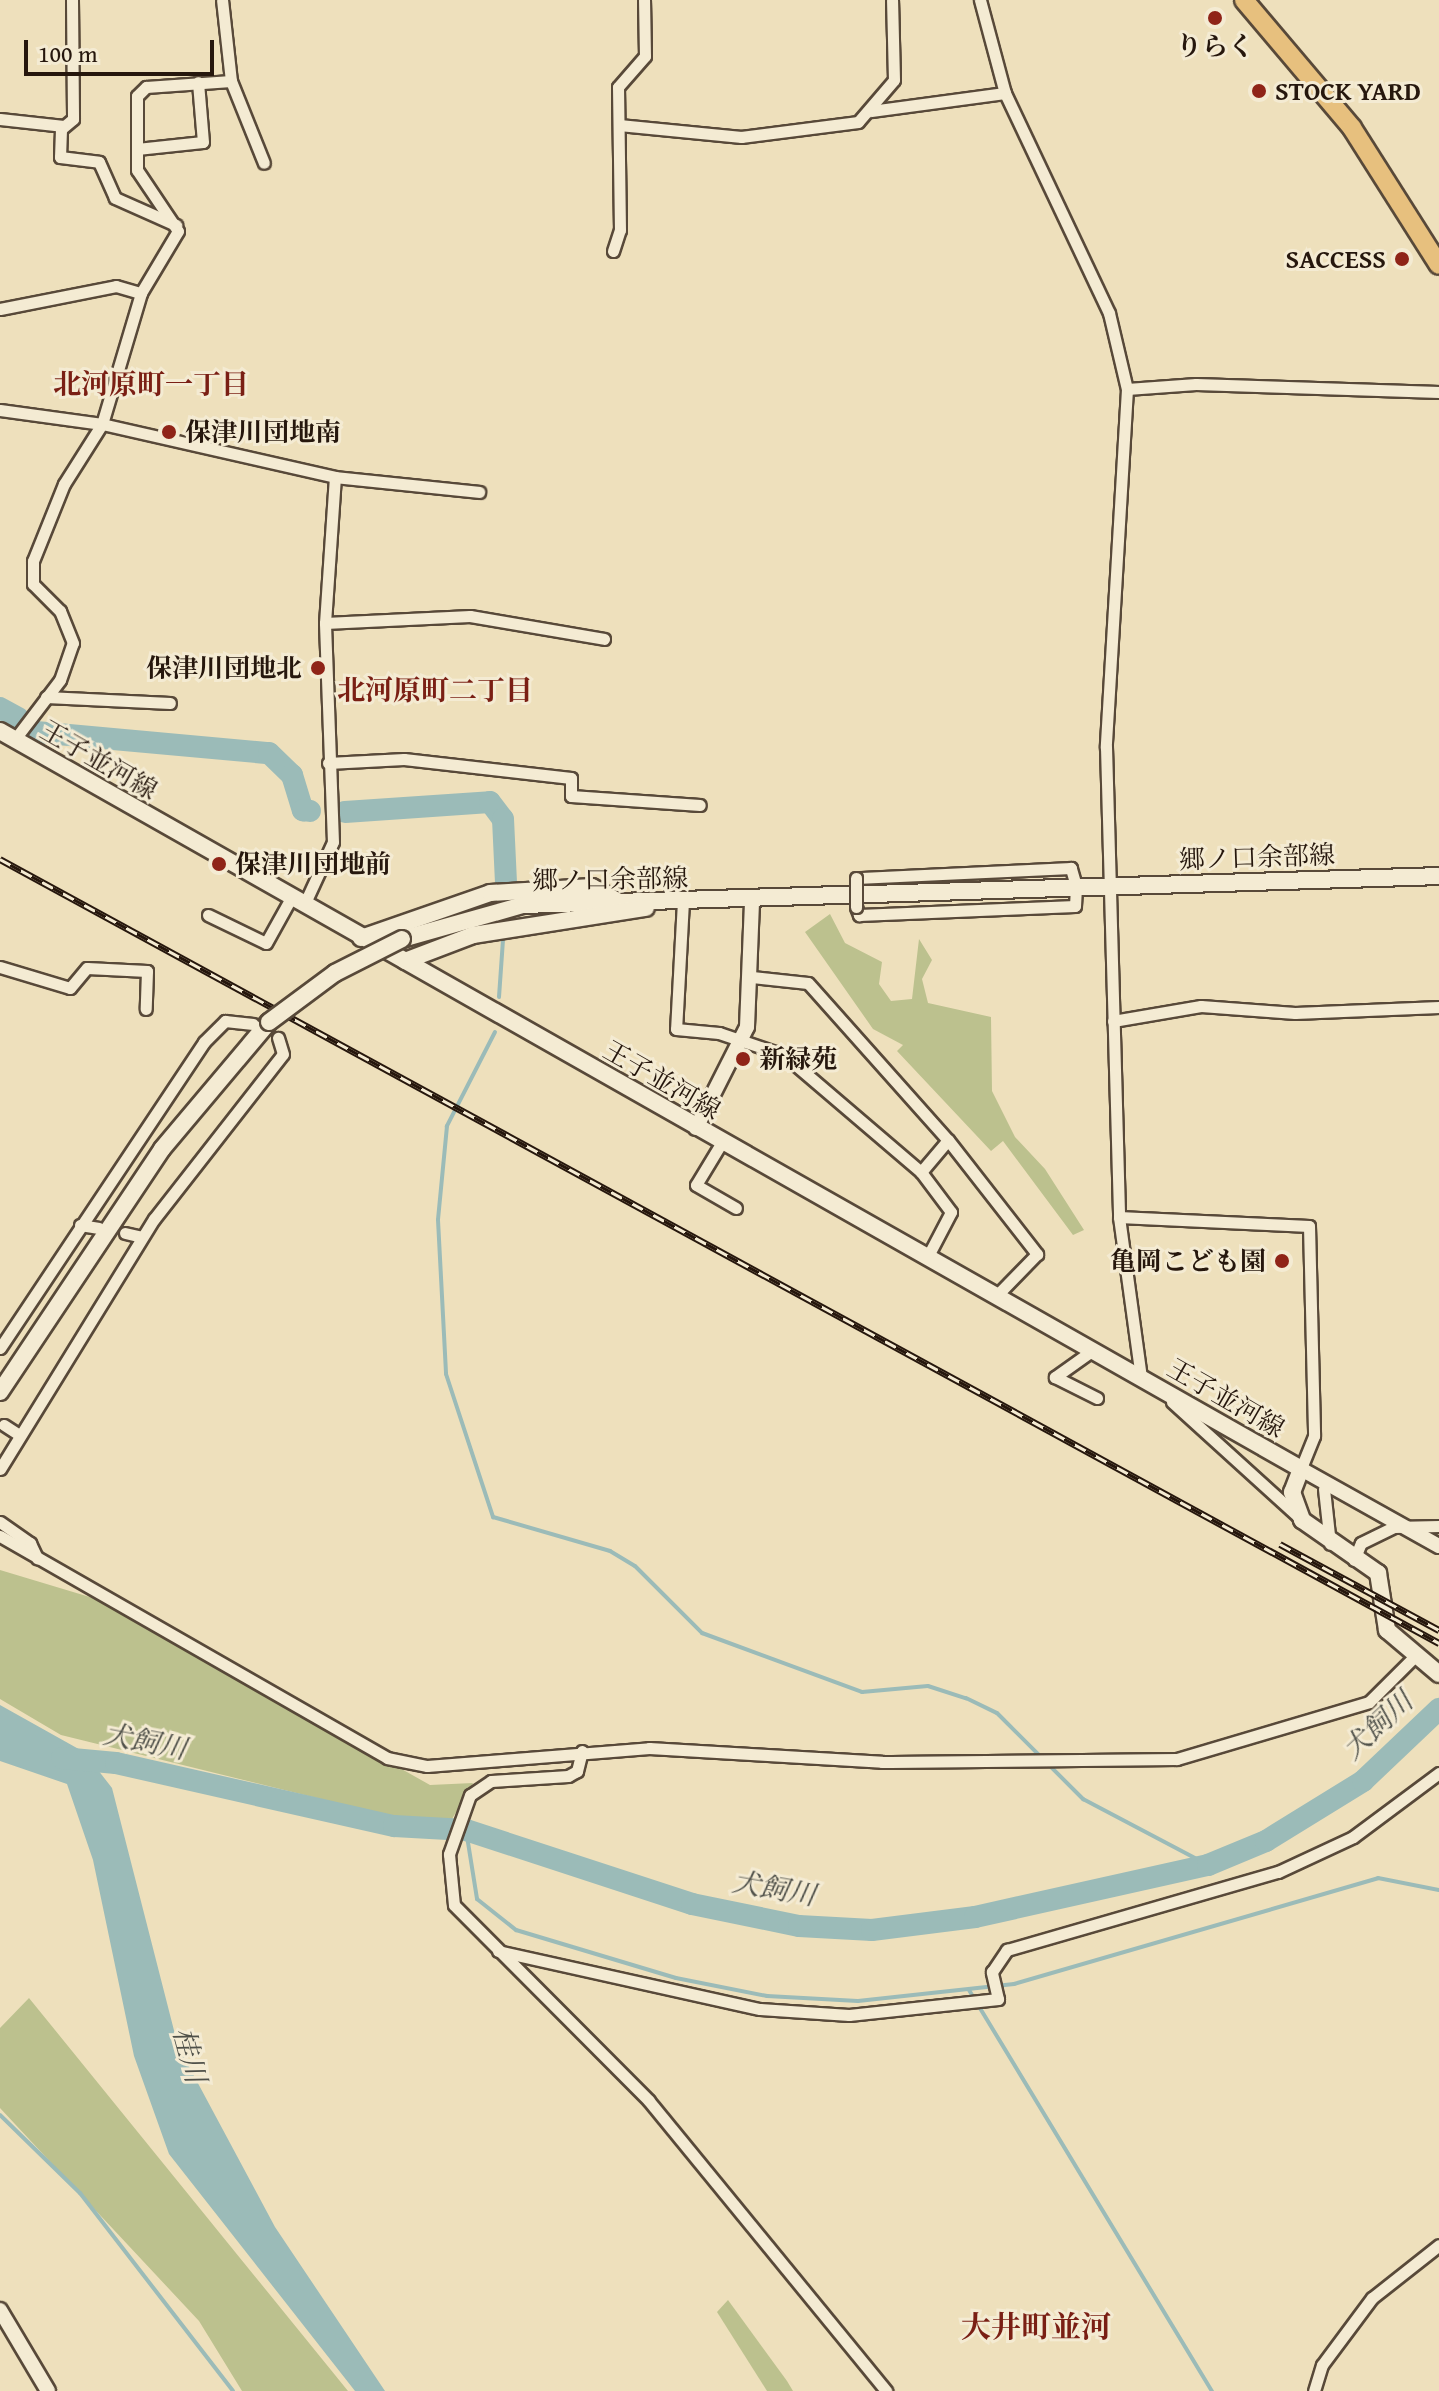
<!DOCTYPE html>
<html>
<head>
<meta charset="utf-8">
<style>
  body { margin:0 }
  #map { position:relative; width:1439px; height:2391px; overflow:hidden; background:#eee0bc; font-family:"Gentium Book Plus","Noto Serif JP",serif }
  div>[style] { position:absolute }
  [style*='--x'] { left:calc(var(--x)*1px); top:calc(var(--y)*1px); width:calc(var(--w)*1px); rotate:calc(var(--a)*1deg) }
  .green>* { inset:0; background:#bcc18e }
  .water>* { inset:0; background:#9bbbb8 }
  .stream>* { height:4px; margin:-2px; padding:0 2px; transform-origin:2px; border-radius:2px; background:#9bbbb8 }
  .river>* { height:22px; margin:-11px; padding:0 11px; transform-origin:11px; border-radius:11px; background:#9bbbb8 }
  .roads { filter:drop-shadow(2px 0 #584939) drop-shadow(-2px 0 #584939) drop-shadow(0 2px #584939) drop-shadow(0 -2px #584939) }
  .minor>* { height:11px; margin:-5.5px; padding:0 5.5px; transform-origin:5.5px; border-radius:5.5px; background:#f4ebd3 }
  .tertiary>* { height:14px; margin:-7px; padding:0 7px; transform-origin:7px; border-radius:7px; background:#f4ebd3 }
  .secondary>* { height:16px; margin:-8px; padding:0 8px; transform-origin:8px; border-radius:8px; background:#f4ebd3 }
  .trunk>* { height:18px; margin:-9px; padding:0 9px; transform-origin:9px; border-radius:9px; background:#e7c07e }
  .rail>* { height:7px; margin-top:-3.5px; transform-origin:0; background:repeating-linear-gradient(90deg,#f4ebd3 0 12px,#26170d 0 24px); box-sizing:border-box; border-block:2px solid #26170d }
  .bridges { filter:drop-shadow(2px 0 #584939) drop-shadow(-2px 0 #584939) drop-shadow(0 2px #584939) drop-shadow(0 -2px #584939) }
  .minor-bridge>* { height:11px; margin:-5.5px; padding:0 5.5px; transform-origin:5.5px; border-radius:5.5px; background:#f4ebd3 }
  .secondary-bridge>* { height:16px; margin:-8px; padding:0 8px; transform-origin:8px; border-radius:8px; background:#f4ebd3 }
  .dots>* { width:22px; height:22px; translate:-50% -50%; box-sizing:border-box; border:4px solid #f4ebd3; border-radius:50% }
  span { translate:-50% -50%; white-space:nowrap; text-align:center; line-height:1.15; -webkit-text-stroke:6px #f4ebd3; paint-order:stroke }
  .poi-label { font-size:26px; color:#26170d; font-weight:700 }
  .left { translate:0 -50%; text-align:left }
  .right { translate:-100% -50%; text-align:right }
  .street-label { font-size:26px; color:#26170d }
  .neighbourhood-label { font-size:28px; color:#7a1f14; font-weight:700 }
  .water-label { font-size:28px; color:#4f5049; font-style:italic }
  .quarter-label { font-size:30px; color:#7a1f14; font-weight:700 }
  .scale { position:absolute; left:24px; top:40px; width:190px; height:36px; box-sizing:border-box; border:4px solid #26170d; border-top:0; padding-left:10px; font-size:24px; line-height:28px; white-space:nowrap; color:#26170d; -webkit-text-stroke:6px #f4ebd3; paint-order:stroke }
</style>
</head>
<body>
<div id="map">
  <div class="green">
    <div style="clip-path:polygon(830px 914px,845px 943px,882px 962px,879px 984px,891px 1001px,912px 999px,919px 939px,932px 960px,922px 979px,928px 1003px,991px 1017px,992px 1091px,1015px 1137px,1045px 1169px,1084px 1230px,1073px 1235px,1003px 1141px,991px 1151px,897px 1051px,903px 1045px,873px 1029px,805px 932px)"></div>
    <div style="clip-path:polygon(0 1570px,103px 1601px,430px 1785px,473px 1783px,452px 1819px,414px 1822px,61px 1735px,0 1699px)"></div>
    <div style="clip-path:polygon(29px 1998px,348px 2391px,242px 2391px,199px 2321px,0 2108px,0 2028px)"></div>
    <div style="clip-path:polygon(728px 2300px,787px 2381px,793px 2391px,767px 2391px,717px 2312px)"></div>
  </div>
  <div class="water">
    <div style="clip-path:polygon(0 1705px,84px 1752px,112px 1788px,178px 2046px,275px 2227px,385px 2391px,355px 2391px,169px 2154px,134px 2056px,93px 1860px,67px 1784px,0 1761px)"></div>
  </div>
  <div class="stream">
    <div style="--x:499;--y:997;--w:57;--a:-86"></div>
    <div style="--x:495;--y:1032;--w:106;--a:117.1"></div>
    <div style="--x:447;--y:1126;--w:94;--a:95.5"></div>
    <div style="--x:438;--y:1220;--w:154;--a:87"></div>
    <div style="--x:446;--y:1374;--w:151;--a:71.8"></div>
    <div style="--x:493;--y:1517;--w:122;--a:16.2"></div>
    <div style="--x:610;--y:1551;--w:29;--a:31"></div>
    <div style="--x:635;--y:1566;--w:95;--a:45"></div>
    <div style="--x:702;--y:1633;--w:171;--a:20.2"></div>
    <div style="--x:862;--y:1692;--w:66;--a:-5.2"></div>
    <div style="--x:928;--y:1686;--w:40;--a:18"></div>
    <div style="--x:966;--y:1698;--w:34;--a:26"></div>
    <div style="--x:997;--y:1713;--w:122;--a:45"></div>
    <div style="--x:1083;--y:1799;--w:141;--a:27.8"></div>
    <div style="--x:466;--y:1830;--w:70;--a:80.9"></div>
    <div style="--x:477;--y:1899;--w:50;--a:38.5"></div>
    <div style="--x:516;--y:1930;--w:167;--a:16.7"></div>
    <div style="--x:676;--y:1978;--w:93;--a:11.2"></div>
    <div style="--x:767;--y:1996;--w:91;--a:3.1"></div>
    <div style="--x:858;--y:2001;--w:157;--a:-6.2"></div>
    <div style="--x:1014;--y:1984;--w:379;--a:-16.2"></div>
    <div style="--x:1378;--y:1878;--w:62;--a:11.1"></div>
    <div style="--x:969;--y:1990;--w:469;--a:58.8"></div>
    <div style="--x:0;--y:2115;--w:112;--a:44.3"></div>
    <div style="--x:80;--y:2193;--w:250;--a:52.3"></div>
  </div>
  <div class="river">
    <div style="--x:0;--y:708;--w:21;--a:29"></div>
    <div style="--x:36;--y:732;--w:234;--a:5.2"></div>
    <div style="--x:269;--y:753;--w:32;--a:44"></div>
    <div style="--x:292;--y:775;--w:37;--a:73"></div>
    <div style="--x:303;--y:810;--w:7;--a:8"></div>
    <div style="--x:345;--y:812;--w:145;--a:-3.9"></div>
    <div style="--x:490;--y:802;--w:21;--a:53"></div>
    <div style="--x:503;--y:819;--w:64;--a:87.3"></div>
    <div style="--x:62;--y:1758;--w:54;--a:5.3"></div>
    <div style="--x:116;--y:1763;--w:285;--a:12.8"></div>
    <div style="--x:394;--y:1826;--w:72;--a:3.2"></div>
    <div style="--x:466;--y:1830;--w:238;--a:18.1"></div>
    <div style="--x:692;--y:1904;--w:109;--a:11.6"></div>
    <div style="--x:799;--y:1926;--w:73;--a:3.1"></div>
    <div style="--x:872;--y:1930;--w:104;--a:-7.2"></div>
    <div style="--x:975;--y:1917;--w:239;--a:-12.6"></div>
    <div style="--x:1208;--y:1865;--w:63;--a:-22.5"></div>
    <div style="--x:1266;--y:1841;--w:114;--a:-31.7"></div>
    <div style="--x:1363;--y:1781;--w:105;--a:-43.5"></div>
  </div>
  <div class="roads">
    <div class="minor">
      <div style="--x:72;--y:0;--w:119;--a:89.5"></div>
      <div style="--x:73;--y:119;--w:16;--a:140"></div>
      <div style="--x:61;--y:129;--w:28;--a:92"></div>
      <div style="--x:60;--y:157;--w:39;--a:7"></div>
      <div style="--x:99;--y:162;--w:39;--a:66"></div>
      <div style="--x:115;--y:198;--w:67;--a:23.9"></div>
      <div style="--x:980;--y:0;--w:96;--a:75"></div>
      <div style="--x:1005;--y:93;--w:243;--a:64.7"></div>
      <div style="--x:1109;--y:313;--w:78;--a:76.7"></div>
      <div style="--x:1127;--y:389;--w:359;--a:93.4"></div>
      <div style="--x:1106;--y:747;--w:470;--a:88.4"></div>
      <div style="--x:1119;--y:1217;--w:162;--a:82.2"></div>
      <div style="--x:231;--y:81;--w:88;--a:68.1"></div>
      <div style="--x:871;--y:111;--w:135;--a:-7.7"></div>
      <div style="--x:0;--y:119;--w:64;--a:6.2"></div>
      <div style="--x:619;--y:125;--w:123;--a:5.6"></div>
      <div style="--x:741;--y:137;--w:118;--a:-7.3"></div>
      <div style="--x:858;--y:122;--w:55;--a:-49.4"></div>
      <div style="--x:894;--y:80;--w:80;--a:-91.4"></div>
      <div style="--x:137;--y:149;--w:66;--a:-6.1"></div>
      <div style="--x:203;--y:142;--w:60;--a:-94.8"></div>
      <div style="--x:613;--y:251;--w:22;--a:-72"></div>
      <div style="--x:620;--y:230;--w:143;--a:-90.8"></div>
      <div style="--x:618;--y:87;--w:41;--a:-48.9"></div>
      <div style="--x:645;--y:56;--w:56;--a:-91"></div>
      <div style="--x:0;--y:309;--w:118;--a:-11.2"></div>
      <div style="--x:116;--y:286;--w:26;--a:16"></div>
      <div style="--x:1127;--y:389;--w:69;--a:-4.1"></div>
      <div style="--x:1196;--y:384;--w:243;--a:1.9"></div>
      <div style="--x:0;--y:410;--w:103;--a:7.8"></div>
      <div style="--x:102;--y:424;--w:239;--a:12.8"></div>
      <div style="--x:335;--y:477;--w:145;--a:5.9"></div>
      <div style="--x:325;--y:623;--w:145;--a:-2.8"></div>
      <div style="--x:470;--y:616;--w:136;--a:9.7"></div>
      <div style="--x:46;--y:697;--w:124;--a:2.8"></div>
      <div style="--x:15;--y:739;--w:74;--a:-52.7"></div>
      <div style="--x:60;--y:680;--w:39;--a:-71"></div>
      <div style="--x:73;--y:643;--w:35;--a:-112"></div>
      <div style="--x:60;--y:611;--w:38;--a:-135"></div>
      <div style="--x:33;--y:584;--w:23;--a:-90"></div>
      <div style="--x:33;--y:561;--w:83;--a:-68.1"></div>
      <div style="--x:64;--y:484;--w:71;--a:-57.7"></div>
      <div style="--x:102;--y:424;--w:137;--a:-73.4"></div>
      <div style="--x:141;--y:293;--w:72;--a:-59.2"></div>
      <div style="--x:178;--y:231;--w:73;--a:-123.9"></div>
      <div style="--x:137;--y:170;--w:74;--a:-90"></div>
      <div style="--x:137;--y:96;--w:13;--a:-45"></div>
      <div style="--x:146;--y:87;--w:85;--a:-4"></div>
      <div style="--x:231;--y:81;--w:81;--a:-96.3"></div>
      <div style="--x:328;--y:763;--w:76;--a:-3"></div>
      <div style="--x:404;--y:759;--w:168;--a:6.5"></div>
      <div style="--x:571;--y:778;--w:18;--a:90"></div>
      <div style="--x:571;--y:796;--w:129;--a:4"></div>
      <div style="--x:683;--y:901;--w:128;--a:93.1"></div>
      <div style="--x:676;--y:1029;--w:43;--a:5.3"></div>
      <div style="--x:719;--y:1033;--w:69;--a:18.7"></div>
      <div style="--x:784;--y:1055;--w:180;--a:40.5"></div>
      <div style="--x:304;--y:905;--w:69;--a:-65.3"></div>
      <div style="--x:333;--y:842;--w:219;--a:-92.1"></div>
      <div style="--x:325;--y:623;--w:146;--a:-86.1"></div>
      <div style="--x:856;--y:907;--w:9;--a:69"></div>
      <div style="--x:859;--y:915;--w:216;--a:-2.4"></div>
      <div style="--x:1075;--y:906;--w:20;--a:-87"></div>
      <div style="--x:1076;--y:886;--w:19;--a:-106"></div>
      <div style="--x:1071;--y:868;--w:215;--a:177.3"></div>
      <div style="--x:208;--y:915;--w:64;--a:25.8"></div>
      <div style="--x:266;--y:943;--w:51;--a:-60.9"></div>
      <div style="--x:0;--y:967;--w:73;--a:16.7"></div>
      <div style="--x:70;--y:988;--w:26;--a:-50"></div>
      <div style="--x:87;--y:968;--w:60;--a:2.9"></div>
      <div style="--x:147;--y:971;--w:38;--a:92"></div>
      <div style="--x:752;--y:977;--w:56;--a:6.1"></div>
      <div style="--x:808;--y:983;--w:210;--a:48.3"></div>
      <div style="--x:948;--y:1140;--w:42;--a:130.2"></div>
      <div style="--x:921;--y:1172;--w:50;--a:53.1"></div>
      <div style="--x:951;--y:1212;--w:50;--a:117.6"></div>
      <div style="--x:1113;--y:1021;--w:89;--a:-9.7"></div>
      <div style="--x:1201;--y:1006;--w:94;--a:4.3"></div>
      <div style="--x:1295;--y:1013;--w:144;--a:-2.4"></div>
      <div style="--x:948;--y:1140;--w:145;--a:52"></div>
      <div style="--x:1037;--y:1254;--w:57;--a:134.3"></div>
      <div style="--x:722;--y:1142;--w:50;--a:121.2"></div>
      <div style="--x:696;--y:1185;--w:46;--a:29.9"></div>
      <div style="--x:1119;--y:1217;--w:190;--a:2.7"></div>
      <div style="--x:1309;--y:1226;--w:210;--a:88.6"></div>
      <div style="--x:1314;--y:1436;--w:35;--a:112"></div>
      <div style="--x:80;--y:1225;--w:19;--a:9"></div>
      <div style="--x:125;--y:1233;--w:17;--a:13"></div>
      <div style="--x:0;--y:1348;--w:368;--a:-56.3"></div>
      <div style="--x:204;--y:1042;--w:30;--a:-45"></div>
      <div style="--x:225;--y:1021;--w:28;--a:6"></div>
      <div style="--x:1093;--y:1350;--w:47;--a:144.6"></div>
      <div style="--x:1055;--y:1377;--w:47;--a:26.6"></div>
      <div style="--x:1172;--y:1402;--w:171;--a:42.2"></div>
      <div style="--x:4;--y:1425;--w:17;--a:33"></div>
      <div style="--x:0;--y:1469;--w:294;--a:-58.4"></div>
      <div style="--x:154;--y:1219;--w:209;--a:-52"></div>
      <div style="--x:283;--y:1054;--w:17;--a:-107"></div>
      <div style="--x:1324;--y:1489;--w:55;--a:83.8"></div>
      <div style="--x:0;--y:1522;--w:37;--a:35"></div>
      <div style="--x:30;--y:1543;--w:17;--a:65"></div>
      <div style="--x:0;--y:1536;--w:446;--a:29.8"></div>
      <div style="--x:387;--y:1758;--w:41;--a:11.3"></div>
      <div style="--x:427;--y:1766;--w:223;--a:-4.6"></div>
      <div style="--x:649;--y:1748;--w:233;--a:3.4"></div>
      <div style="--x:882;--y:1762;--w:295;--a:-0.6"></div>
      <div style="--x:1177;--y:1759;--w:200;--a:-16.5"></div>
      <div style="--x:1369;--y:1702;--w:66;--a:-45"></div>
      <div style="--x:1354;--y:1560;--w:18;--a:-68"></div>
      <div style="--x:1361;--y:1543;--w:37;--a:-26"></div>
      <div style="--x:1394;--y:1527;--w:45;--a:-1.3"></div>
      <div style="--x:582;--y:1751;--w:21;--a:104"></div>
      <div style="--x:577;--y:1771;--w:10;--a:151"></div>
      <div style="--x:568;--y:1776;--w:77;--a:176.3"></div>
      <div style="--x:491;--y:1781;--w:25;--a:146"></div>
      <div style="--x:470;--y:1795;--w:63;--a:109.6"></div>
      <div style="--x:449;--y:1854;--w:51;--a:84.4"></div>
      <div style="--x:454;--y:1905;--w:276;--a:45.1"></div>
      <div style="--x:649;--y:2101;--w:375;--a:50.7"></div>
      <div style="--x:498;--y:1951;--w:268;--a:12.5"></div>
      <div style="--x:760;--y:2009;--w:89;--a:3.9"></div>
      <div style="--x:849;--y:2015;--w:150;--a:-6.1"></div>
      <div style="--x:998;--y:1999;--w:28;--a:-103"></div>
      <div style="--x:992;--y:1972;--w:27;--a:-56"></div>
      <div style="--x:1007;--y:1950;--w:282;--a:-16.1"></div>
      <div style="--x:1278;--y:1872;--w:83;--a:-25"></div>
      <div style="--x:1353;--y:1837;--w:107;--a:-36.7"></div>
      <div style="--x:1314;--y:2391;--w:27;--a:-73"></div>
      <div style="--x:1322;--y:2365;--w:84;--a:-53.3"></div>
      <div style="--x:1372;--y:2298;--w:85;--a:-38.3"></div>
    </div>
    <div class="tertiary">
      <div style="--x:696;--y:1128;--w:113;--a:-63.2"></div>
      <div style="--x:747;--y:1027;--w:127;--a:-87.7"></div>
      <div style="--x:1301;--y:1469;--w:158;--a:29.2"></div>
      <div style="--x:0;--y:2310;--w:94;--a:59.3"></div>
    </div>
    <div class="secondary">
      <div style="--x:0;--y:731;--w:1496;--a:29.56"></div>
      <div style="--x:1301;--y:1469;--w:25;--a:111"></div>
      <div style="--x:1292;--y:1492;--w:30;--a:70"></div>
      <div style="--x:1302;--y:1520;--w:93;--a:34.9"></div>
      <div style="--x:1378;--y:1573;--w:58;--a:81"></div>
      <div style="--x:1387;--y:1630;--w:68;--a:40.2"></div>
      <div style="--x:361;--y:938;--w:137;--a:-19.2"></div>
      <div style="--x:490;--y:893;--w:102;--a:-3.4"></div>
      <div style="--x:592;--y:887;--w:29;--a:29"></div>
      <div style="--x:402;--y:939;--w:126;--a:-15.7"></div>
      <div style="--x:523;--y:905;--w:916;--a:-1.81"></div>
      <div style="--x:405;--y:961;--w:73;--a:-20.9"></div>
      <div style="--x:473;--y:935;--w:175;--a:-8.9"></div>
      <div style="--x:0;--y:1392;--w:292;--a:-56.3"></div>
      <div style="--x:162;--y:1149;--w:166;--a:-49.9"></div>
    </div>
    <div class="trunk">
      <div style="--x:1244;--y:0;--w:167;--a:49.8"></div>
      <div style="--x:1352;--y:128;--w:162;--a:57.6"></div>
    </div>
  </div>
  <div class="rail">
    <div style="--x:0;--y:859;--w:1639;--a:28.58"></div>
    <div style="--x:1280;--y:1544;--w:181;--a:28.4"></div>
  </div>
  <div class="bridges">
    <div class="minor-bridge">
      <div style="--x:856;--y:907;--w:29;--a:-90"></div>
    </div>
    <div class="secondary-bridge">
      <div style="--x:269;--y:1022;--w:82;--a:-36.6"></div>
      <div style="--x:335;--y:973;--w:75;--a:-26.9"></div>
    </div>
  </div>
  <div class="dots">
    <div style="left:1215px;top:18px;background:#8f2418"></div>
    <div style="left:1259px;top:91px;background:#8f2418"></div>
    <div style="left:1402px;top:259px;background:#8f2418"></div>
    <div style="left:169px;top:432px;background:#8f2418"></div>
    <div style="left:318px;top:668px;background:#8f2418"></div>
    <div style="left:219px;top:864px;background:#8f2418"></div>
    <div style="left:743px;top:1059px;background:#8f2418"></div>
    <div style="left:1282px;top:1261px;background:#8f2418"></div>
  </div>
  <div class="poi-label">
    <span style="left:1215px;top:46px">りらく</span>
    <span class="left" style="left:1275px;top:91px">STOCK YARD</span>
    <span class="right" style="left:1386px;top:259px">SACCESS</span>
    <span class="left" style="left:185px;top:432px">保津川団地南</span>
    <span class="right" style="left:302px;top:668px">保津川団地北</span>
    <span class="left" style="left:235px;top:864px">保津川団地前</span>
    <span class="left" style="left:759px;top:1059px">新緑苑</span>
    <span class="right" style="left:1266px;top:1261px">亀岡こども園</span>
  </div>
  <div class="street-label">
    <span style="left:99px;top:760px;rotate:30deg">王子並河線</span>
    <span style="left:1257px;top:857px;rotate:-2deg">郷ノ口余部線</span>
    <span style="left:610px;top:879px;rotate:-1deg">郷ノ口余部線</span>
    <span style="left:662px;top:1080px;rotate:30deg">王子並河線</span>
    <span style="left:1226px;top:1398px;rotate:30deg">王子並河線</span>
  </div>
  <div class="neighbourhood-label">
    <span style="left:151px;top:384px">北河原町一丁目</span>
    <span style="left:435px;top:690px">北河原町二丁目</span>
  </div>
  <div class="water-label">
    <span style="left:1377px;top:1725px;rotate:-43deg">犬飼川</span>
    <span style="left:145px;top:1741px;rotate:11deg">犬飼川</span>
    <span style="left:774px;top:1888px;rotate:10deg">犬飼川</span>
    <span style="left:190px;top:2055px;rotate:75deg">桂川</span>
  </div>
  <div class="quarter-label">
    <span style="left:1036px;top:2326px">大井町並河</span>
  </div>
  <div class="scale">100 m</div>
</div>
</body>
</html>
